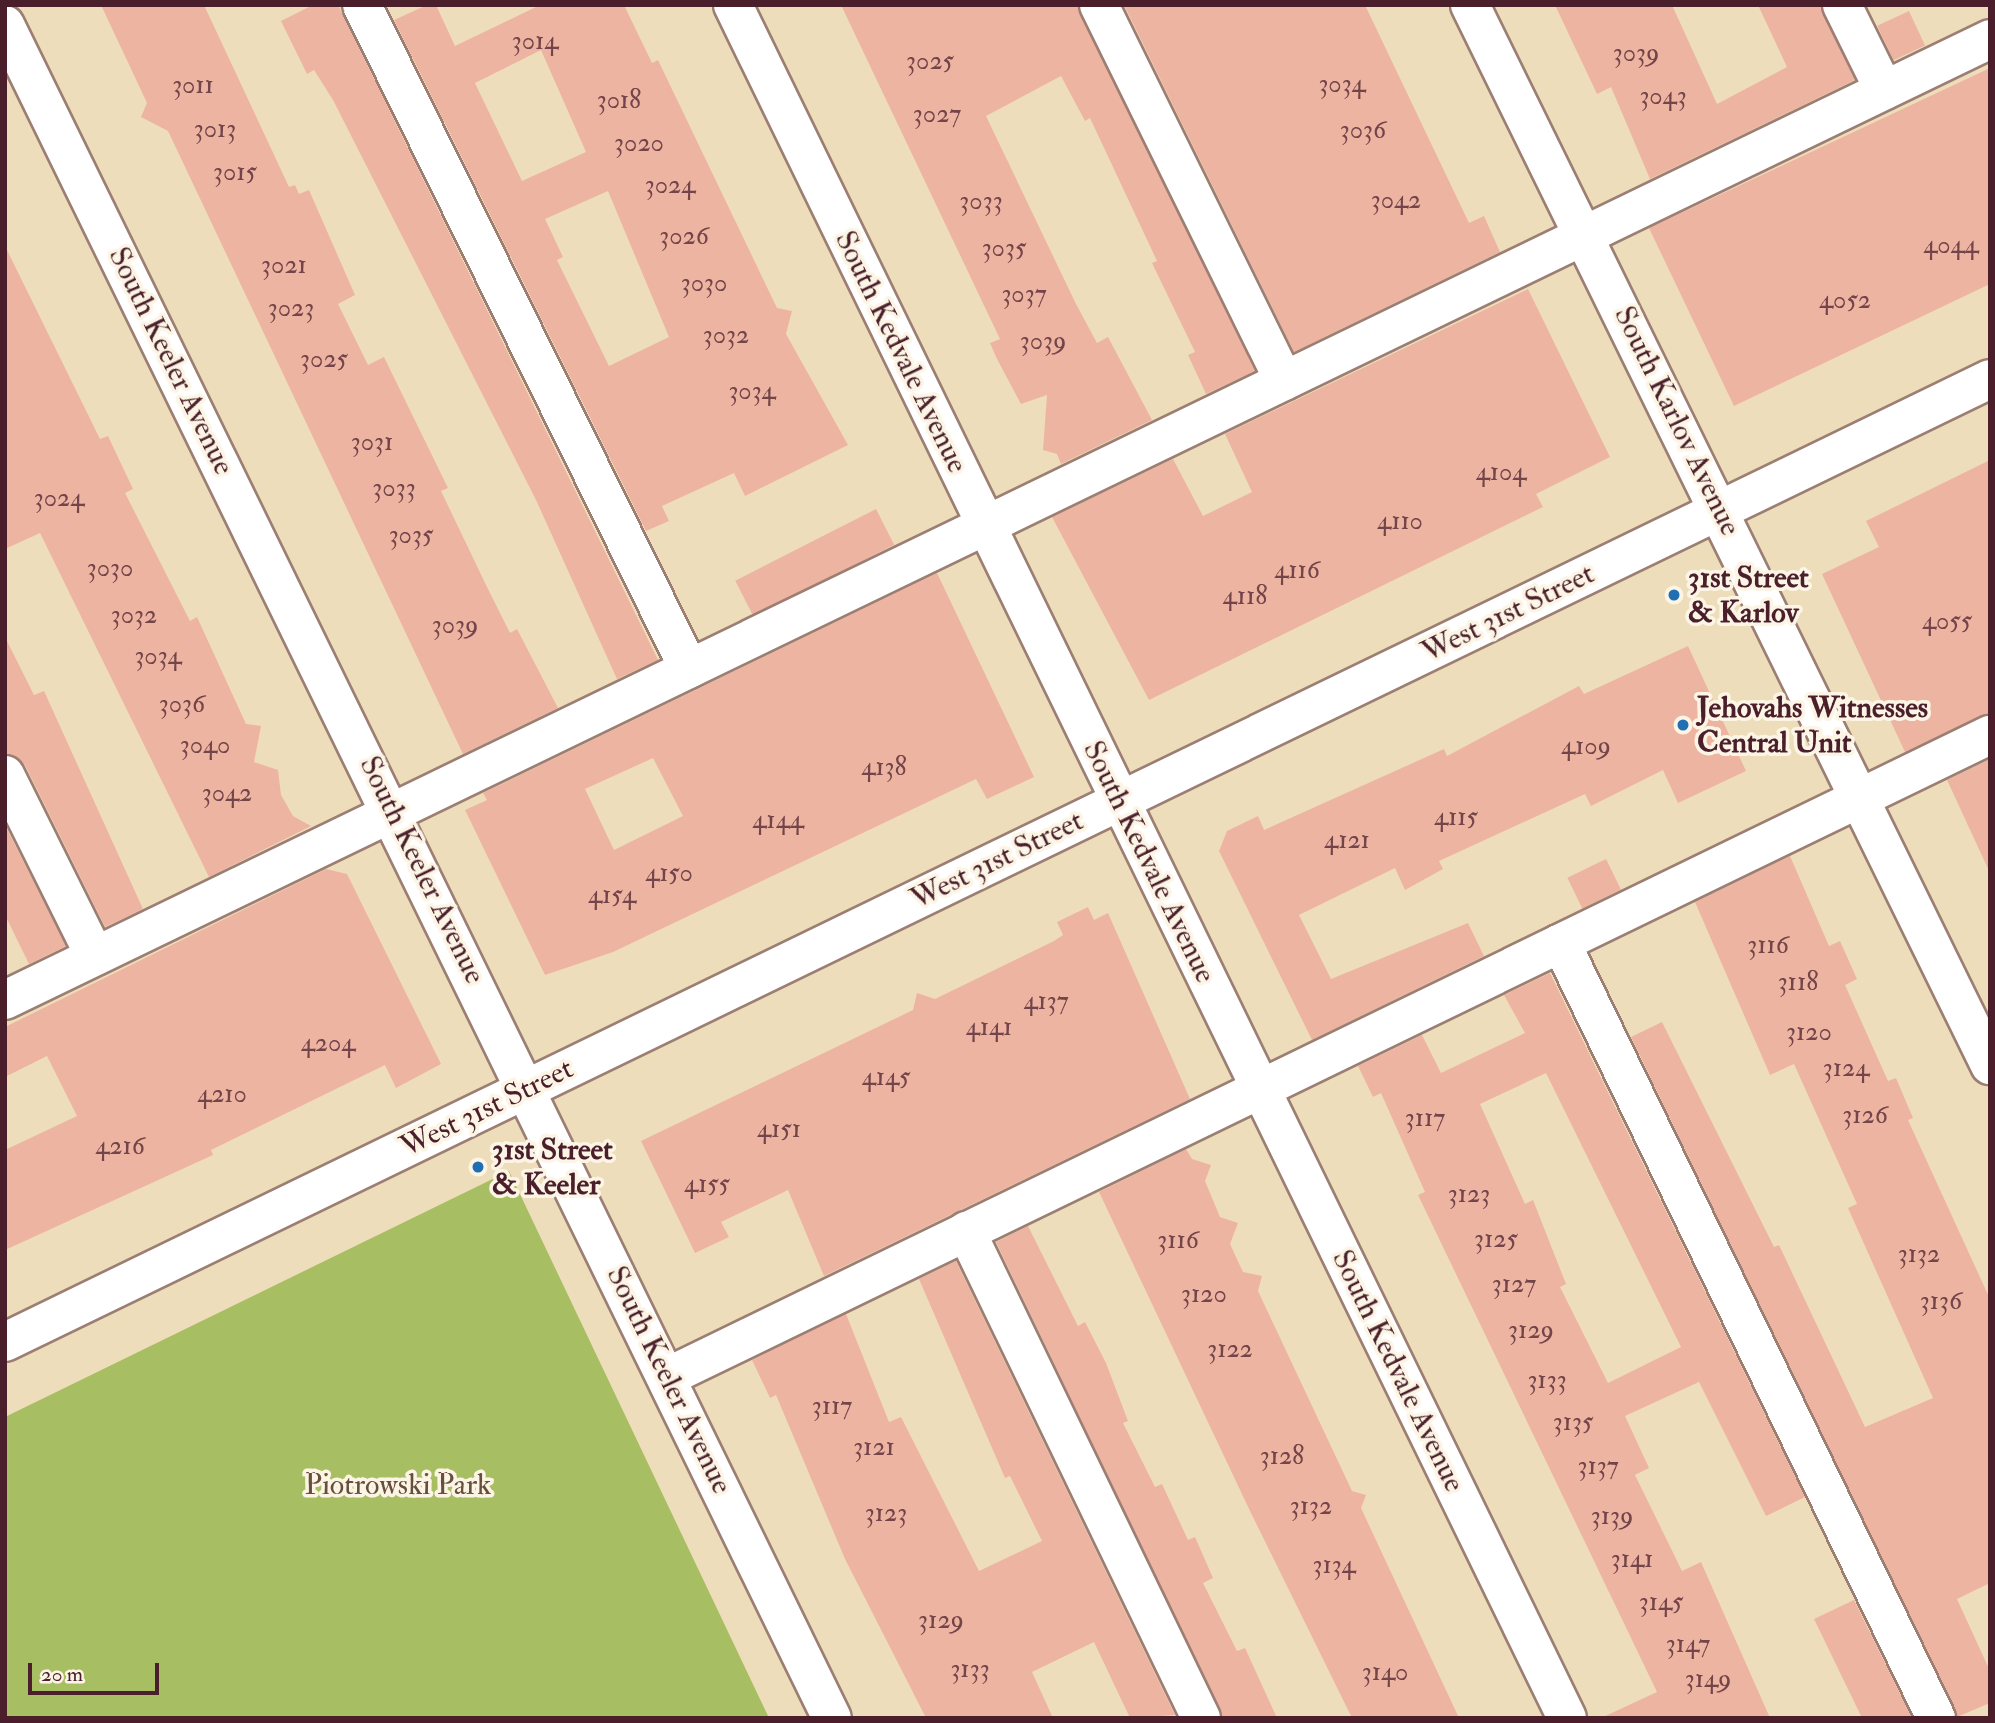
<!DOCTYPE html>
<html>
<head>
<meta charset="utf-8">
<style>
  body { margin:0 }
  #map { position:relative; width:1995px; height:1723px; overflow:hidden; background:#edb; font-family:"IM FELL Double Pica",serif }
  div>[style] { position:absolute }
  [style*='--x'] { left:calc(var(--x)*1px); top:calc(var(--y)*1px); width:calc(var(--w)*1px); rotate:calc(var(--a)*1deg) }
  .green>* { inset:0; background:#a8be62 }
  .building>* { inset:0; background:#eeb4a2; transform-origin:0 0 }
  .roads { filter:drop-shadow(2px 0 #9c7e73) drop-shadow(-2px 0 #9c7e73) drop-shadow(0 2px #9c7e73) drop-shadow(0 -2px #9c7e73) }
  .minor>* { height:38px; margin:-19px; padding:0 19px; transform-origin:19px; border-radius:19px; background:#fff }
  .major>* { height:38px; margin:-19px; padding:0 19px; transform-origin:19px; border-radius:19px; background:#fff }
  .dots>* { width:19px; height:19px; translate:-50% -50%; box-sizing:border-box; border:4px solid #fcf5e5; border-radius:50% }
  span { translate:-50% -50%; white-space:nowrap; text-align:center; line-height:1.15; -webkit-text-stroke:7px #fcf5e5; paint-order:stroke }
  .number-label { font-size:26px; color:#734449 }
  .number-label span { -webkit-text-stroke-width:0 }
  .street-label { font-size:30px; color:#4a1f2b }
  .poi-label { font-size:30px; color:#4a1f2b; font-weight:700 }
  .left { translate:0 -50%; text-align:left }
  .park-label { font-size:30px; color:#664f3c }
  .frame { position:absolute; inset:0; border:7px solid #4a1f2b; pointer-events:none }
  .scale { position:absolute; left:28px; top:1663px; width:131px; height:32px; box-sizing:border-box; border:4px solid #4a1f2b; border-top:0; padding-left:9px; font-size:21px; line-height:24px; white-space:nowrap; color:#4a1f2b; -webkit-text-stroke:5px #fcf5e5; paint-order:stroke }
</style>
</head>
<body>
<div id="map">
  <div class="green">
    <div style="clip-path:polygon(509px 1171px,769px 1718px,5px 1718px,5px 1417px)"></div>
  </div>
  <div class="building">
    <div style="clip-path:polygon(101px 5px,204px 5px,289px 187px,295px 185px,299px 194px,309px 190px,355px 295px,338px 304px,368px 365px,384px 357px,448px 488px,441px 491px,487px 587px,510px 633px,517px 629px,558px 708px,463px 754px,168px 131px,141px 117px,147px 103px)"></div>
    <div style="clip-path:polygon(313px 5px,338px 5px,658px 660px,617px 679px,536px 500px,333px 100px,314px 70px,307px 74px,281px 21px)"></div>
    <div style="clip-path:polygon(evenodd,427px 5px,436px 5px,455px 46px,540px 5px,624px 5px,652px 63px,658px 60px,777px 308px,792px 311px,786px 334px,848px 445px,745px 496px,734px 473px,662px 506px,669px 521px,646px 531px,394px 20px,427px 5px,541px 50px,586px 152px,522px 181px,475px 83px,541px 50px,427px 5px,608px 191px,669px 337px,609px 366px,557px 260px,563px 257px,545px 219px,608px 191px)"></div>
    <div style="clip-path:polygon(841px 5px,1077px 5px,1255px 371px,1206px 394px,1188px 355px,1195px 352px,1152px 263px,1157px 261px,1090px 118px,1085px 121px,1061px 76px,986px 116px,1076px 304px,1097px 343px,1108px 337px,1152px 420px,1061px 464px,1057px 454px,1043px 450px,1047px 395px,1021px 404px,997px 359px,990px 343px,1000px 339px)"></div>
    <div style="clip-path:polygon(1124px 5px,1365px 5px,1469px 223px,1484px 216px,1500px 252px,1294px 352px)"></div>
    <div style="clip-path:polygon(1555px 5px,1672px 5px,1717px 104px,1787px 67px,1758px 5px,1820px 5px,1855px 80px,1650px 179px,1611px 87px,1597px 94px)"></div>
    <div style="left:1909px;top:11px;width:38px;height:35px;rotate:65deg"></div>
    <div style="clip-path:polygon(1990px 68px,1990px 284px,1734px 406px,1649px 228px)"></div>
    <div style="clip-path:polygon(5px 246px,100px 439px,108px 436px,133px 489px,125px 493px,190px 621px,197px 617px,246px 724px,261px 726px,254px 762px,278px 770px,281px 795px,293px 816px,311px 826px,209px 877px,40px 533px,5px 549px)"></div>
    <div style="clip-path:polygon(1528px 289px,1610px 457px,1536px 494px,1543px 507px,1149px 700px,1052px 517px,1173px 459px,1203px 516px,1252px 492px,1225px 434px)"></div>
    <div style="clip-path:polygon(1990px 460px,1990px 713px,1905px 752px,1822px 574px,1879px 547px,1866px 521px)"></div>
    <div style="left:876px;top:509px;width:40px;height:158px;rotate:63deg"></div>
    <div style="clip-path:polygon(evenodd,937px 573px,1034px 777px,987px 799px,976px 779px,613px 952px,545px 975px,465px 810px,487px 800px,483px 793px,937px 573px,653px 758px,683px 816px,614px 850px,585px 789px,653px 758px)"></div>
    <div style="clip-path:polygon(5px 637px,34px 695px,44px 691px,143px 909px,105px 927px,25px 765px,5px 753px)"></div>
    <div style="clip-path:polygon(1688px 646px,1746px 771px,1678px 803px,1663px 770px,1591px 806px,1585px 794px,1439px 861px,1443px 869px,1405px 890px,1395px 868px,1299px 915px,1331px 979px,1468px 923px,1484px 956px,1312px 1040px,1219px 851px,1227px 831px,1258px 816px,1264px 830px,1444px 749px,1447px 756px,1579px 686px,1584px 694px)"></div>
    <div style="clip-path:polygon(1990px 759px,1990px 873px,1947px 780px)"></div>
    <div style="clip-path:polygon(5px 825px,66px 946px,29px 964px,5px 915px)"></div>
    <div style="clip-path:polygon(1790px 856px,1829px 946px,1840px 941px,1857px 979px,1845px 985px,1888px 1081px,1896px 1078px,1913px 1118px,1908px 1120px,1990px 1299px,1990px 1583px,1957px 1599px,1990px 1671px,1990px 1703px,1957px 1717px,1631px 1037px,1662px 1022px,1774px 1247px,1779px 1245px,1865px 1427px,1933px 1398px,1848px 1208px,1857px 1204px,1794px 1064px,1770px 1075px,1695px 902px)"></div>
    <div style="left:1606px;top:859px;width:34px;height:43px;rotate:64deg"></div>
    <div style="clip-path:polygon(326px 869px,347px 874px,441px 1064px,396px 1088px,385px 1065px,211px 1150px,213px 1155px,5px 1250px,5px 1150px,77px 1116px,47px 1056px,5px 1077px,5px 1027px)"></div>
    <div style="clip-path:polygon(1088px 907px,1094px 920px,1108px 913px,1190px 1099px,824px 1276px,788px 1190px,721px 1222px,729px 1237px,695px 1253px,641px 1141px,913px 1010px,917px 993px,935px 999px,1054px 941px,1063px 935px,1057px 922px)"></div>
    <div style="clip-path:polygon(evenodd,1550px 973px,1805px 1497px,1766px 1516px,1699px 1382px,1625px 1416px,1649px 1468px,1635px 1475px,1682px 1571px,1701px 1562px,1770px 1718px,1601px 1718px,1657px 1692px,1418px 1195px,1425px 1192px,1381px 1093px,1373px 1097px,1358px 1066px,1422px 1035px,1441px 1073px,1525px 1033px,1504px 995px,1550px 973px,1546px 1073px,1681px 1347px,1608px 1383px,1560px 1287px,1566px 1284px,1533px 1200px,1525px 1204px,1480px 1104px,1546px 1073px)"></div>
    <div style="clip-path:polygon(1186px 1149px,1192px 1159px,1211px 1165px,1205px 1181px,1220px 1217px,1238px 1223px,1230px 1244px,1243px 1272px,1262px 1276px,1258px 1291px,1352px 1491px,1366px 1495px,1361px 1508px,1459px 1718px,1352px 1718px,1250px 1511px,1099px 1192px)"></div>
    <div style="clip-path:polygon(1028px 1226px,1078px 1326px,1085px 1322px,1106px 1363px,1128px 1421px,1123px 1423px,1155px 1487px,1162px 1484px,1188px 1540px,1195px 1537px,1213px 1578px,1203px 1583px,1237px 1651px,1245px 1648px,1277px 1718px,1223px 1718px,996px 1242px)"></div>
    <div style="clip-path:polygon(956px 1261px,1175px 1715px,1130px 1718px,1094px 1642px,1032px 1672px,1053px 1718px,926px 1718px,845px 1559px,776px 1395px,770px 1398px,752px 1360px,846px 1314px,889px 1422px,901px 1417px,979px 1571px,1042px 1541px,1010px 1476px,1005px 1478px,919px 1279px)"></div>
    <div style="clip-path:polygon(1854px 1600px,1912px 1718px,1862px 1718px,1814px 1619px)"></div>
  </div>
  <div class="roads">
    <div class="minor">
      <div style="--x:362;--y:5;--w:740;--a:63.78"></div>
      <div style="--x:733;--y:5;--w:1905;--a:64.04"></div>
      <div style="--x:1099;--y:5;--w:419;--a:63.8"></div>
      <div style="--x:1470;--y:5;--w:1181;--a:63.87"></div>
      <div style="--x:1842;--y:5;--w:95;--a:63.7"></div>
      <div style="--x:5;--y:25;--w:1884;--a:63.97"></div>
      <div style="--x:5;--y:775;--w:202;--a:63.6"></div>
      <div style="--x:1561;--y:943;--w:861;--a:64.18"></div>
      <div style="--x:5;--y:1000;--w:2205;--a:-25.83"></div>
      <div style="--x:966;--y:1231;--w:541;--a:64.24"></div>
      <div style="--x:667;--y:1377;--w:1471;--a:-25.89"></div>
    </div>
    <div class="major">
      <div style="--x:5;--y:1342;--w:2206;--a:-25.88"></div>
    </div>
  </div>
  <div class="dots">
    <div style="left:1674px;top:595px;background:#1f6fb2"></div>
    <div style="left:1683px;top:725px;background:#1f6fb2"></div>
    <div style="left:478px;top:1167px;background:#1f6fb2"></div>
  </div>
  <div class="number-label">
    <span style="left:535px;top:42px">3014</span>
    <span style="left:1636px;top:54px">3039</span>
    <span style="left:930px;top:62px">3025</span>
    <span style="left:1342px;top:85px">3034</span>
    <span style="left:193px;top:86px">3011</span>
    <span style="left:1663px;top:97px">3043</span>
    <span style="left:619px;top:101px">3018</span>
    <span style="left:937px;top:115px">3027</span>
    <span style="left:215px;top:130px">3013</span>
    <span style="left:1363px;top:131px">3036</span>
    <span style="left:639px;top:144px">3020</span>
    <span style="left:235px;top:173px">3015</span>
    <span style="left:670px;top:186px">3024</span>
    <span style="left:1396px;top:201px">3042</span>
    <span style="left:981px;top:202px">3033</span>
    <span style="left:684px;top:237px">3026</span>
    <span style="left:1951px;top:246px">4044</span>
    <span style="left:1004px;top:249px">3035</span>
    <span style="left:284px;top:266px">3021</span>
    <span style="left:704px;top:284px">3030</span>
    <span style="left:1024px;top:295px">3037</span>
    <span style="left:1845px;top:301px">4052</span>
    <span style="left:291px;top:309px">3023</span>
    <span style="left:726px;top:336px">3032</span>
    <span style="left:1043px;top:342px">3039</span>
    <span style="left:324px;top:360px">3025</span>
    <span style="left:752px;top:392px">3034</span>
    <span style="left:372px;top:443px">3031</span>
    <span style="left:1501px;top:473px">4104</span>
    <span style="left:394px;top:489px">3033</span>
    <span style="left:59px;top:499px">3024</span>
    <span style="left:1400px;top:522px">4110</span>
    <span style="left:411px;top:536px">3035</span>
    <span style="left:110px;top:569px">3030</span>
    <span style="left:1297px;top:571px">4116</span>
    <span style="left:1245px;top:597px">4118</span>
    <span style="left:134px;top:616px">3032</span>
    <span style="left:1947px;top:622px">4055</span>
    <span style="left:455px;top:626px">3039</span>
    <span style="left:158px;top:657px">3034</span>
    <span style="left:182px;top:705px">3036</span>
    <span style="left:205px;top:746px">3040</span>
    <span style="left:1586px;top:747px">4109</span>
    <span style="left:884px;top:768px">4138</span>
    <span style="left:227px;top:794px">3042</span>
    <span style="left:1456px;top:818px">4115</span>
    <span style="left:778px;top:821px">4144</span>
    <span style="left:1347px;top:841px">4121</span>
    <span style="left:669px;top:874px">4150</span>
    <span style="left:612px;top:896px">4154</span>
    <span style="left:1768px;top:946px">3116</span>
    <span style="left:1798px;top:983px">3118</span>
    <span style="left:1046px;top:1002px">4137</span>
    <span style="left:989px;top:1028px">4141</span>
    <span style="left:1809px;top:1033px">3120</span>
    <span style="left:328px;top:1044px">4204</span>
    <span style="left:1846px;top:1069px">3124</span>
    <span style="left:886px;top:1078px">4145</span>
    <span style="left:222px;top:1095px">4210</span>
    <span style="left:1865px;top:1116px">3126</span>
    <span style="left:1425px;top:1119px">3117</span>
    <span style="left:779px;top:1130px">4151</span>
    <span style="left:120px;top:1147px">4216</span>
    <span style="left:707px;top:1185px">4155</span>
    <span style="left:1469px;top:1195px">3123</span>
    <span style="left:1496px;top:1240px">3125</span>
    <span style="left:1178px;top:1241px">3116</span>
    <span style="left:1919px;top:1255px">3132</span>
    <span style="left:1514px;top:1285px">3127</span>
    <span style="left:1204px;top:1295px">3120</span>
    <span style="left:1941px;top:1302px">3136</span>
    <span style="left:1531px;top:1331px">3129</span>
    <span style="left:1230px;top:1350px">3122</span>
    <span style="left:1547px;top:1381px">3133</span>
    <span style="left:832px;top:1407px">3117</span>
    <span style="left:1573px;top:1423px">3135</span>
    <span style="left:874px;top:1448px">3121</span>
    <span style="left:1282px;top:1457px">3128</span>
    <span style="left:1598px;top:1467px">3137</span>
    <span style="left:1311px;top:1507px">3132</span>
    <span style="left:886px;top:1514px">3123</span>
    <span style="left:1612px;top:1517px">3139</span>
    <span style="left:1632px;top:1560px">3141</span>
    <span style="left:1334px;top:1566px">3134</span>
    <span style="left:1661px;top:1603px">3145</span>
    <span style="left:941px;top:1621px">3129</span>
    <span style="left:1688px;top:1645px">3147</span>
    <span style="left:970px;top:1670px">3133</span>
    <span style="left:1385px;top:1673px">3140</span>
    <span style="left:1708px;top:1680px">3149</span>
  </div>
  <div class="street-label">
    <span style="left:901px;top:352px;rotate:64deg">South Kedvale Avenue</span>
    <span style="left:171px;top:361px;rotate:64deg">South Keeler Avenue</span>
    <span style="left:1677px;top:421px;rotate:64deg">South Karlov Avenue</span>
    <span style="left:1508px;top:613px;rotate:-26deg">West 31st Street</span>
    <span style="left:997px;top:860px;rotate:-26deg">West 31st Street</span>
    <span style="left:1149px;top:862px;rotate:64deg">South Kedvale Avenue</span>
    <span style="left:422px;top:870px;rotate:64deg">South Keeler Avenue</span>
    <span style="left:487px;top:1108px;rotate:-26deg">West 31st Street</span>
    <span style="left:1398px;top:1371px;rotate:64deg">South Kedvale Avenue</span>
    <span style="left:669px;top:1380px;rotate:64deg">South Keeler Avenue</span>
  </div>
  <div class="poi-label">
    <span class="left" style="left:1688px;top:595px">31st Street<br>&amp; Karlov</span>
    <span class="left" style="left:1697px;top:725px">Jehovahs Witnesses<br>Central Unit</span>
    <span class="left" style="left:492px;top:1167px">31st Street<br>&amp; Keeler</span>
  </div>
  <div class="park-label">
    <span style="left:398px;top:1485px">Piotrowski Park</span>
  </div>
  <div class="frame"></div>
  <div class="scale">20 m</div>
</div>
</body>
</html>
